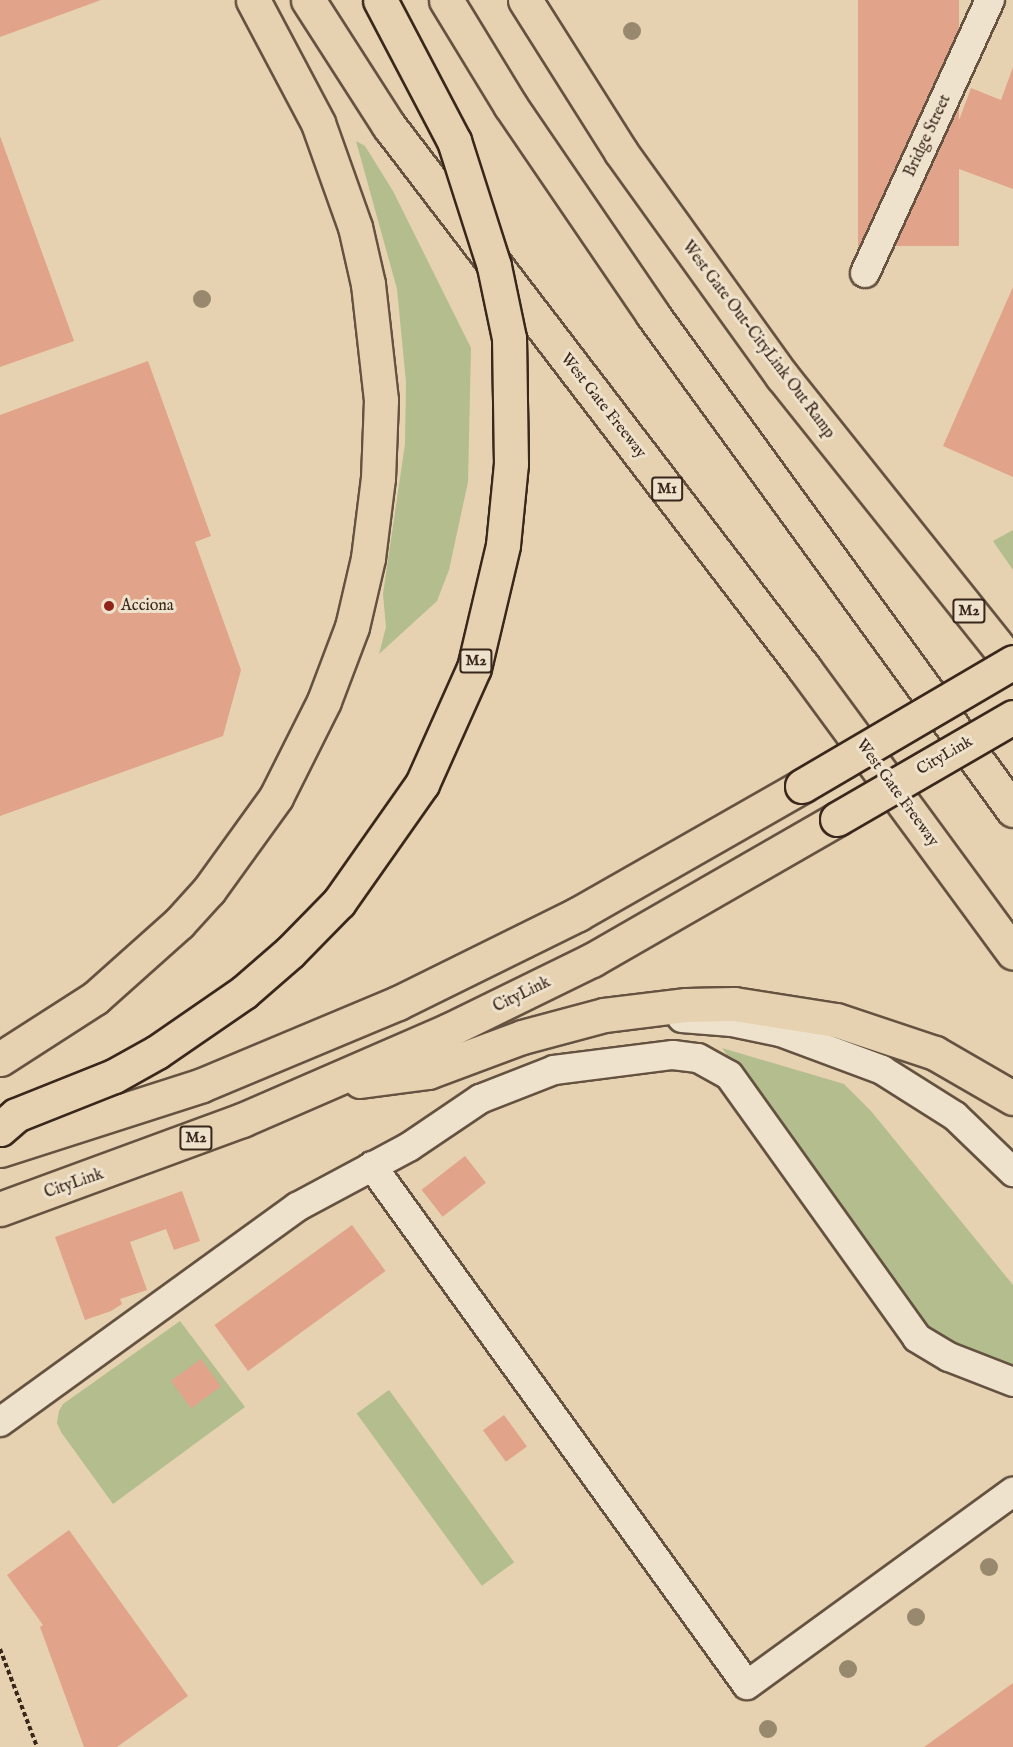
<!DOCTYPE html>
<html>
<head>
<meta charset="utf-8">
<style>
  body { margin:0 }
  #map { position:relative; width:1013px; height:1747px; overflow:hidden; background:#e6d2b0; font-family:"IM FELL English",serif }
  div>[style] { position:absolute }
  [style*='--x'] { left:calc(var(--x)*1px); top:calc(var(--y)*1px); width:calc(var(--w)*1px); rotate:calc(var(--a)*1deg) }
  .green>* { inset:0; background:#b3bd8d; transform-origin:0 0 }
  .building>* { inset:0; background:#e1a389; transform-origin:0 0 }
  .path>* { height:4px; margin-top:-2px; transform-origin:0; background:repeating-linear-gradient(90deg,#3a271c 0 4.5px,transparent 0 7.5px) }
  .roads { filter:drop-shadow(2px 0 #655241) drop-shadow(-2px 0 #655241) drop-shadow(0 2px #655241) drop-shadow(0 -2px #655241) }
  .minor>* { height:28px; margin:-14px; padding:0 14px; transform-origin:14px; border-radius:14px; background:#efe2cc }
  .highway>* { height:33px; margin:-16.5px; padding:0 16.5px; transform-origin:16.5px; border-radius:16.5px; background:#e6d2b0 }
  .bridges { filter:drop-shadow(2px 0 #3a271c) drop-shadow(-2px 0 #3a271c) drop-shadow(0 2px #3a271c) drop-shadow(0 -2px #3a271c) }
  .highway-bridge>* { height:33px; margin:-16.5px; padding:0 16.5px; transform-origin:16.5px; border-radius:16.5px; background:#e6d2b0 }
  .trees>* { width:18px; height:18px; margin:-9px; border-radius:50%; background:#98886e }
  .dots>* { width:16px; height:16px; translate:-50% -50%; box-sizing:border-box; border:3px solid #efe2cc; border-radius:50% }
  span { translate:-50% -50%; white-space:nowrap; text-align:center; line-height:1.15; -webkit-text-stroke:6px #efe2cc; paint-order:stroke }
  .shield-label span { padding:2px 4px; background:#efe2cc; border:2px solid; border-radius:4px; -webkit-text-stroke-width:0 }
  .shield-label { font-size:15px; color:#3a271c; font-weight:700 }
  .street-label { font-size:16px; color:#3a271c }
  .poi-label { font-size:16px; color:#3a271c }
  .left { translate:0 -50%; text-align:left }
</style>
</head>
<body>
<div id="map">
  <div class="green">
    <div style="clip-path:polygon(356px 141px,365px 146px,393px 191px,471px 348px,468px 482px,449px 570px,437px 601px,379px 654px,386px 627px,383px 594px,405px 444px,406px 382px,397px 289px)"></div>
    <div style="clip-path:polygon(1013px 530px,1013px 570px,993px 541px)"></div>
    <div style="clip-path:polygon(722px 1048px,844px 1084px,871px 1111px,1013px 1285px,1013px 1374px,934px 1338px)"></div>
    <div style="clip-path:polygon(180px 1321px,245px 1407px,113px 1504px,61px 1432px,57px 1423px,59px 1411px,63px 1404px)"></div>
    <div style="left:389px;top:1390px;width:213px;height:40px;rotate:54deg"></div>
  </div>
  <div class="building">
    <div style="clip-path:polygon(0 0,101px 0,0 37px)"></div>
    <div style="left:858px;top:0;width:101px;height:246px"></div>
    <div style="clip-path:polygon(1013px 67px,1013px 189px,943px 163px,971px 88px,1001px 100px)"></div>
    <div style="clip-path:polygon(0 136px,74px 341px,0 367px)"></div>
    <div style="clip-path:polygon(1013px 287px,1013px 477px,943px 446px)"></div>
    <div style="clip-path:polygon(148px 361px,211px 536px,195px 542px,241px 670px,223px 736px,0 816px,0 415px)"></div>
    <div style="left:465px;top:1156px;width:34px;height:55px;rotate:52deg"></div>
    <div style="clip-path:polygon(182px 1191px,200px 1241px,174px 1250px,166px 1229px,130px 1242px,147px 1290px,120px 1299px,122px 1304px,111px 1311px,85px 1320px,55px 1237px)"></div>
    <div style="left:352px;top:1225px;width:57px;height:170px;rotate:54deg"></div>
    <div style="left:201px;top:1359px;width:34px;height:37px;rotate:54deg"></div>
    <div style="left:504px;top:1415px;width:39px;height:26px;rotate:54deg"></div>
    <div style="clip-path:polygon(69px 1530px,188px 1696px,117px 1747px,84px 1747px,40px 1627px,43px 1625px,7px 1575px)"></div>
    <div style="clip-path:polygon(1013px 1683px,1013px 1747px,924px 1747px)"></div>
  </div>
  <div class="path">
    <div style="--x:0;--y:1649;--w:105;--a:69.3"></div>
  </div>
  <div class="roads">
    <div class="minor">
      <div style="--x:865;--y:273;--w:300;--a:-65.4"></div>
      <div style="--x:682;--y:1018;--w:50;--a:4.6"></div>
      <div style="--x:732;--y:1022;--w:49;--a:11.8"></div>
      <div style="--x:780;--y:1032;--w:109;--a:20.4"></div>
      <div style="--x:882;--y:1070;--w:86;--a:32.2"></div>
      <div style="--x:955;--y:1116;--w:81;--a:44"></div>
      <div style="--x:372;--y:1166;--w:640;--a:54.15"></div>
      <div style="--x:747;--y:1685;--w:329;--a:-36"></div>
      <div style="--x:0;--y:1422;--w:367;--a:-35.9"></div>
      <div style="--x:297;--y:1207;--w:127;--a:-28.2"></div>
      <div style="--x:409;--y:1147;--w:86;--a:-34.1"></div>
      <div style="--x:480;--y:1099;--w:79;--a:-21.4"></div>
      <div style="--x:554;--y:1070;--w:120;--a:-7.2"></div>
      <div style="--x:673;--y:1055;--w:25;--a:7"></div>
      <div style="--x:698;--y:1058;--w:35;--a:29"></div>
      <div style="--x:729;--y:1075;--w:323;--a:54.4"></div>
      <div style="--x:917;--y:1338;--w:37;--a:31"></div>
      <div style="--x:949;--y:1357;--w:69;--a:21.3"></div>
    </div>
    <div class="highway">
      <div style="--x:308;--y:0;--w:150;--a:57.3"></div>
      <div style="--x:389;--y:126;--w:683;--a:52.56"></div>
      <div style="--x:804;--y:668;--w:353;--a:53.7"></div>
      <div style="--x:446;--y:0;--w:123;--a:58.6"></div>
      <div style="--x:510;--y:105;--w:254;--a:55.7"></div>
      <div style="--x:653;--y:315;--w:612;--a:53.97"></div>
      <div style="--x:525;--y:0;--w:180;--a:57.7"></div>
      <div style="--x:621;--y:152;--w:276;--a:54.3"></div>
      <div style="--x:782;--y:376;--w:370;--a:51.4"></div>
      <div style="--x:0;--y:1059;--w:113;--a:-32.7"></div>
      <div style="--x:95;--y:998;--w:113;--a:-41.8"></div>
      <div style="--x:179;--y:923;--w:45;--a:-47.7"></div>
      <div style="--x:209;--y:890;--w:115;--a:-54.2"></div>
      <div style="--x:276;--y:797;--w:107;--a:-63.4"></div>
      <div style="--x:324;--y:701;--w:79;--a:-69.3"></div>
      <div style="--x:352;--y:627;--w:71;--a:-76.9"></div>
      <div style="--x:368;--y:558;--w:81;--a:-82.9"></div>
      <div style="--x:378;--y:478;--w:78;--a:-87.8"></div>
      <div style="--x:381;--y:400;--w:117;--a:-96.4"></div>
      <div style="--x:368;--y:284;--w:58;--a:-102.8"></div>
      <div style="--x:355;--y:227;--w:110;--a:-109.6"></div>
      <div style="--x:318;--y:123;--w:139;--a:-117.9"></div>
      <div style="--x:360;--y:1081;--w:69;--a:-7.5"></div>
      <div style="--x:428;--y:1072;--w:100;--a:-20.4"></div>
      <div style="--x:522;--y:1037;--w:85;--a:-15"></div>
      <div style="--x:604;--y:1015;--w:83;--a:-7"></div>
      <div style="--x:686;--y:1005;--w:48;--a:-1.2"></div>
      <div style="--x:734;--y:1004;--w:103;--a:8.9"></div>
      <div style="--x:836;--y:1020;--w:104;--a:18.4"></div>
      <div style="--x:935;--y:1053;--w:90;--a:30"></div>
      <div style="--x:0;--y:1150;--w:212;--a:-17.8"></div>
      <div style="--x:202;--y:1085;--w:212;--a:-22.7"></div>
      <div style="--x:398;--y:1003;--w:201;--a:-26.3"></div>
      <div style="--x:578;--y:914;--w:258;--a:-29.7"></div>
      <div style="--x:0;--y:1209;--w:258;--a:-20.2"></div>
      <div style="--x:242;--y:1120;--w:226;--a:-23.5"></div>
      <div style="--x:449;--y:1030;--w:159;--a:-26.1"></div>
      <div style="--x:592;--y:960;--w:283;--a:-29.9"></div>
    </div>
  </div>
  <div class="bridges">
    <div class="highway-bridge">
      <div style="--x:802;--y:786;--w:245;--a:-30.4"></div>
      <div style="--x:837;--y:819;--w:203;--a:-30.1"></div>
      <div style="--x:0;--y:1129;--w:21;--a:-41"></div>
      <div style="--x:16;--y:1115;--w:105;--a:-21.7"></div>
      <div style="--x:114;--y:1076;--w:49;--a:-29.2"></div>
      <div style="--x:157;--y:1052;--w:106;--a:-34.6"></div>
      <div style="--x:244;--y:992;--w:61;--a:-41"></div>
      <div style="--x:290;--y:952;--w:70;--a:-45.6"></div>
      <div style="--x:339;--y:902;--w:144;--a:-54.9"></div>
      <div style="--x:422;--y:784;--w:127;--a:-65.9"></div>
      <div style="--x:474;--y:668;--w:126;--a:-76.7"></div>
      <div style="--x:503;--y:545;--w:81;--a:-84.4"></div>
      <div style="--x:511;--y:464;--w:126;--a:-90.9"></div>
      <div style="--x:509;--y:338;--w:74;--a:-101.8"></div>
      <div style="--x:494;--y:266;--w:131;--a:-107.7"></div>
      <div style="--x:454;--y:141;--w:159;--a:-117.7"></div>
    </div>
  </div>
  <div class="trees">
    <div style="left:632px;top:31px"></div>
    <div style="left:202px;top:299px"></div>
    <div style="left:989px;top:1567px"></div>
    <div style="left:916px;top:1617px"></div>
    <div style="left:848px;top:1669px"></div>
    <div style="left:768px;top:1729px"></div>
  </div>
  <div class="dots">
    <div style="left:109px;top:606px;background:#8f2418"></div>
  </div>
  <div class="shield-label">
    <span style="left:667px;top:489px">M1</span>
    <span style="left:969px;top:611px">M2</span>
    <span style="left:476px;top:661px">M2</span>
    <span style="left:196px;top:1138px">M2</span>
  </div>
  <div class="street-label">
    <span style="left:928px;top:136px;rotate:-65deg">Bridge Street</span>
    <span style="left:758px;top:340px;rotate:53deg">West Gate Out-CityLink Out Ramp</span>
    <span style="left:603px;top:406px;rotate:52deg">West Gate Freeway</span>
    <span style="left:945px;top:756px;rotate:-30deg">CityLink</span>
    <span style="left:897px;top:793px;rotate:54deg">West Gate Freeway</span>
    <span style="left:522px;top:995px;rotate:-26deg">CityLink</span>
    <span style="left:74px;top:1184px;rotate:-19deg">CityLink</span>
  </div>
  <div class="poi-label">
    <span class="left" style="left:121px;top:606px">Acciona</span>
  </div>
</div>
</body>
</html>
